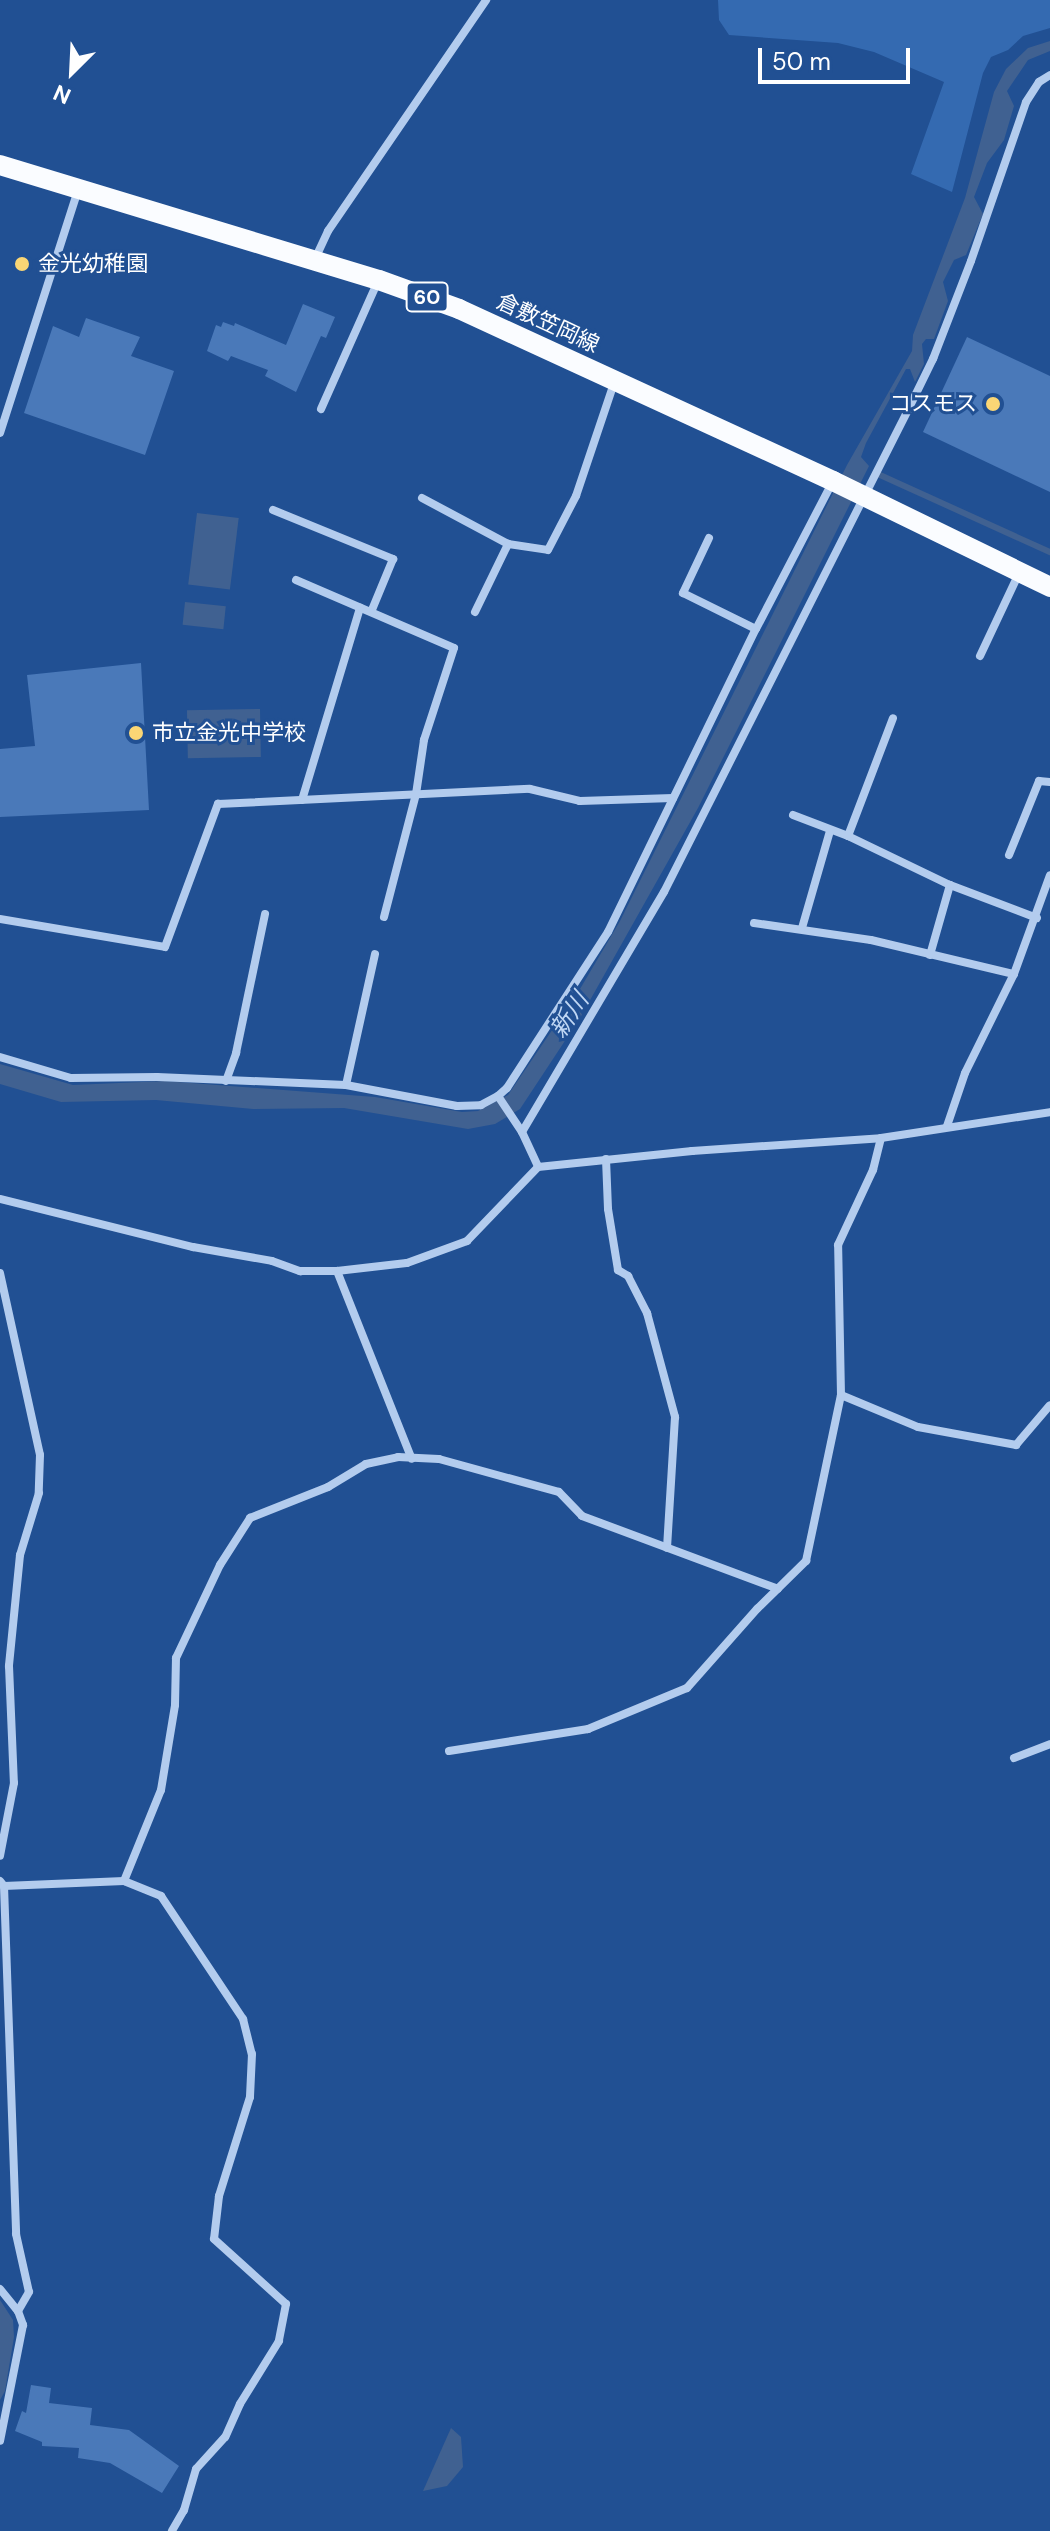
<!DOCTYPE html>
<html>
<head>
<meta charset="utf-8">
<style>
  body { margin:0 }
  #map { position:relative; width:1050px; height:2531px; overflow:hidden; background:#215093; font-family:"DM Sans","Noto Sans JP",sans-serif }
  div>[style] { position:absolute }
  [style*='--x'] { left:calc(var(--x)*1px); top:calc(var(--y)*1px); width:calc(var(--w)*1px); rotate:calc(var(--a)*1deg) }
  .green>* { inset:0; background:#346ab1 }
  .water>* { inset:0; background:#406191; transform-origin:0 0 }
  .stream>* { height:6px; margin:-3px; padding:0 3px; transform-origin:3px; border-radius:3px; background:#406191 }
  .building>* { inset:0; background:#4a79b9 }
  .minor>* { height:8px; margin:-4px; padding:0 4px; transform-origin:4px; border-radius:4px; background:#b3ccee }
  .primary>* { height:20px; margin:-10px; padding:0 10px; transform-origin:10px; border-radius:10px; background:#fafcff }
  .dots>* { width:22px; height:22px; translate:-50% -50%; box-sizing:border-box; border:4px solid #215093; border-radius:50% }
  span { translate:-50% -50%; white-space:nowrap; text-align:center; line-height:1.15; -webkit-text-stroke:6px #215093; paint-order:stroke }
  .shield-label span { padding:2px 6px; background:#215093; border:2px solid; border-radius:6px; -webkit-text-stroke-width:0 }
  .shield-label { font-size:20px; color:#fff; font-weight:700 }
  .poi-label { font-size:22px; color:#fff }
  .left { translate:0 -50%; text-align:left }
  .right { translate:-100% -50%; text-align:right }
  .street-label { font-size:22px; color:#fff }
  .water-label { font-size:24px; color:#c0d7f4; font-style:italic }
  .north { position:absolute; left:32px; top:32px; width:80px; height:80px; -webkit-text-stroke:6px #215093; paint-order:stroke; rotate:204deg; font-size:22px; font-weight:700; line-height:32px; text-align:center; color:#fff }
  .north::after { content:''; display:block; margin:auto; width:28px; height:36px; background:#fff; clip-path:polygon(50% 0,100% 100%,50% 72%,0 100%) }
  .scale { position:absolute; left:758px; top:48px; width:152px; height:36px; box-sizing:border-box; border:4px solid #fff; border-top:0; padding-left:10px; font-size:24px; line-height:28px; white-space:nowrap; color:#fff; -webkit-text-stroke:6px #215093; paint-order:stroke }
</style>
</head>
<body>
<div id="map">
  <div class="green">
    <div style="clip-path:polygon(718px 0,1050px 0,1050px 28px,1023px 36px,1008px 50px,991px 57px,983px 73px,952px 192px,911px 174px,944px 82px,874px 52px,838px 43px,729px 35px,719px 20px)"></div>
  </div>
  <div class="water">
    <div style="clip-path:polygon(1050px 41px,1050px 51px,1028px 60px,1007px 91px,1014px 106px,1004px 140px,987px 163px,974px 197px,983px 214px,966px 255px,954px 260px,943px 282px,948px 301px,934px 339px,926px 339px,922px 344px,924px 364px,915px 382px,910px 369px,906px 369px,866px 443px,861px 457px,869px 466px,698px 808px,580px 1018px,520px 1109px,495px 1124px,468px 1129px,344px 1108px,253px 1109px,156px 1100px,61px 1102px,0 1084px,0 1064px,73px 1085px,165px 1081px,375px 1097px,462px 1112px,478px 1111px,508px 1095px,580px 989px,620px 921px,847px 465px,912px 351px,913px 335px,965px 198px,994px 92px,1006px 69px,1028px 48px)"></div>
    <div style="left:197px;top:513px;width:42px;height:72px;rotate:7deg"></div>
    <div style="left:185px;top:602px;width:41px;height:23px;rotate:6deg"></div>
    <div style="left:260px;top:709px;width:48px;height:73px;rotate:89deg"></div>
    <div style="clip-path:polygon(0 2300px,13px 2320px,14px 2337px,5px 2391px,0 2400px)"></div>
    <div style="clip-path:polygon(451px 2428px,461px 2437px,463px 2467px,447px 2486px,423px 2491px)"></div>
  </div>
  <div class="stream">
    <div style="--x:880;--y:475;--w:187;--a:24.4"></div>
  </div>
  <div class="building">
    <div style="clip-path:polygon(303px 304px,335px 317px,326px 338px,321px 336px,296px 392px,265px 376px,268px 370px,231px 356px,228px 361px,207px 351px,216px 325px,221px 327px,223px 322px,234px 326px,235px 323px,286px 345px)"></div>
    <div style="clip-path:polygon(86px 318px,140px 337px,131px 356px,174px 371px,145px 455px,24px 413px,53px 326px,79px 337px)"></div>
    <div style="clip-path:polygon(967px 337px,1050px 376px,1050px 492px,923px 432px)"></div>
    <div style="clip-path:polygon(141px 663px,149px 810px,0 817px,0 749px,35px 746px,27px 675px)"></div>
    <div style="clip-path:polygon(31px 2385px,51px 2388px,49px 2403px,92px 2408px,90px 2425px,129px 2430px,179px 2466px,162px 2493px,110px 2463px,78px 2458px,79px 2448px,42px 2446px,42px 2442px,15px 2431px,22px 2411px,26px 2413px)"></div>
  </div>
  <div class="minor">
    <div style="--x:315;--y:259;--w:31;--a:-65"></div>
    <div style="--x:328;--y:231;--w:280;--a:-55.6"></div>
    <div style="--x:321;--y:409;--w:140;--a:-66"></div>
    <div style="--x:0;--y:433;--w:255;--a:-72.2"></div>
    <div style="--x:422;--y:498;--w:98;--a:28.1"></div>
    <div style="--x:508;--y:544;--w:40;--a:8.5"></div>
    <div style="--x:548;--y:550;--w:61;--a:-62.6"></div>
    <div style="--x:576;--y:496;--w:119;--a:-71.4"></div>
    <div style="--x:273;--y:510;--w:130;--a:22.2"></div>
    <div style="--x:393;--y:559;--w:57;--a:112.5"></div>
    <div style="--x:709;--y:538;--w:61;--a:115.3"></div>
    <div style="--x:683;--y:593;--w:81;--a:26.3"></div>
    <div style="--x:296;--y:580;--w:172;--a:23.3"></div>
    <div style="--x:454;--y:648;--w:97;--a:108.1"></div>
    <div style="--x:424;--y:740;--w:55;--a:98.4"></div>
    <div style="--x:416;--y:794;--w:127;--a:104.6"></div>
    <div style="--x:475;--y:612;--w:76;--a:-64.1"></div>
    <div style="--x:980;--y:656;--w:92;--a:-64.8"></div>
    <div style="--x:302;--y:800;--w:201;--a:-73.2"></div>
    <div style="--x:793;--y:815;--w:59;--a:20.9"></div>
    <div style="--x:848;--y:836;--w:113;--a:25.7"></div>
    <div style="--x:950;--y:885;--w:93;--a:20.8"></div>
    <div style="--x:848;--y:836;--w:126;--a:-69.1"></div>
    <div style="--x:1009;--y:855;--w:80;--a:-67.9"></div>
    <div style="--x:1039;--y:781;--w:11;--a:5"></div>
    <div style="--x:0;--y:919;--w:167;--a:9.6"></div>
    <div style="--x:165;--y:947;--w:153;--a:-69.7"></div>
    <div style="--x:218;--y:804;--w:312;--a:-2.8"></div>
    <div style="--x:530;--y:789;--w:51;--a:13.5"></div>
    <div style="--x:580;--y:801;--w:93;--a:-1.8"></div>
    <div style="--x:754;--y:923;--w:118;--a:8.3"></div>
    <div style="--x:871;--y:940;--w:147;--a:13.4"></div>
    <div style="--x:802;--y:928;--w:101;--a:-73.9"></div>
    <div style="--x:930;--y:955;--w:73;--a:-74.1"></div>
    <div style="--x:0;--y:1057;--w:74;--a:16.5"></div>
    <div style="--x:71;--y:1078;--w:86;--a:-0.7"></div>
    <div style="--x:157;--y:1077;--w:189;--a:2.4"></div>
    <div style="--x:346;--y:1085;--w:113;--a:10.7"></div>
    <div style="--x:457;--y:1106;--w:24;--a:-2"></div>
    <div style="--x:481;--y:1105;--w:19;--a:-28"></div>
    <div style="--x:498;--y:1096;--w:12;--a:-42"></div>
    <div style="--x:507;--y:1088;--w:186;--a:-57.1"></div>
    <div style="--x:608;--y:932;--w:337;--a:-64"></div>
    <div style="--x:756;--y:629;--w:167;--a:-62.5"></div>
    <div style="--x:226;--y:1081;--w:30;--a:-70"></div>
    <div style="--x:236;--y:1053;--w:142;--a:-78.2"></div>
    <div style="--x:346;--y:1085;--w:134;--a:-77.5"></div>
    <div style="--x:498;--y:1096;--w:43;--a:56.3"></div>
    <div style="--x:522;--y:1132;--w:38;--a:65"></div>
    <div style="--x:538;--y:1167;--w:155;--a:-5.9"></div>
    <div style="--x:692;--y:1151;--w:189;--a:-3.9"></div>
    <div style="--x:881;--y:1138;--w:171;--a:-8.7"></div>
    <div style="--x:947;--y:1126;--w:56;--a:-71.2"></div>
    <div style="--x:965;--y:1073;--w:110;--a:-63.7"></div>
    <div style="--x:1014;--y:974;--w:105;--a:-70"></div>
    <div style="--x:522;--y:1132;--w:279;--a:-59.4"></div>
    <div style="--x:664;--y:892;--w:542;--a:-63.15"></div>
    <div style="--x:909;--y:408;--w:55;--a:-63.9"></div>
    <div style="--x:933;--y:359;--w:105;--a:-68.8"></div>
    <div style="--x:971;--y:261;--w:168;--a:-70.9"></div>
    <div style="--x:1026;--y:102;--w:24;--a:-57"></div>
    <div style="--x:1039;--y:82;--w:13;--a:-32"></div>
    <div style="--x:606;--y:1159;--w:50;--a:87.7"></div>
    <div style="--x:608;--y:1209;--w:62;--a:80.7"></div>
    <div style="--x:618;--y:1270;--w:12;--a:31"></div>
    <div style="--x:628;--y:1276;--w:42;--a:62.8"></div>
    <div style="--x:647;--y:1313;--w:108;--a:74.9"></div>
    <div style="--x:675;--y:1417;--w:131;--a:93.5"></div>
    <div style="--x:0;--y:1199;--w:199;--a:14"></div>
    <div style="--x:193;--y:1247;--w:80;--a:10"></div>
    <div style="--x:272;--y:1261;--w:30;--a:20"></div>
    <div style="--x:300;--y:1271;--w:37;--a:0"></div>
    <div style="--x:337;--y:1271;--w:70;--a:-6.5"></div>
    <div style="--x:407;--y:1263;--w:64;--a:-20.1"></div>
    <div style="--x:467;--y:1241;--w:103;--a:-46.2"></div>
    <div style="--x:337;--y:1271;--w:202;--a:68.3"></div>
    <div style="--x:0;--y:1273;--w:186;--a:77.6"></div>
    <div style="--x:40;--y:1455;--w:38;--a:92"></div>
    <div style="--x:39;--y:1493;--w:65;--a:107"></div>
    <div style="--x:20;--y:1555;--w:112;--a:95.7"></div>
    <div style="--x:9;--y:1666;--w:117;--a:87.6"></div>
    <div style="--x:14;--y:1783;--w:74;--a:100.9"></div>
    <div style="--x:841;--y:1395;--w:83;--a:22.6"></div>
    <div style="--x:918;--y:1427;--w:100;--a:10.4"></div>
    <div style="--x:1016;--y:1445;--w:52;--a:-49.6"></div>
    <div style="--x:449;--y:1751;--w:141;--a:-9"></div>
    <div style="--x:588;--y:1729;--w:107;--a:-22.5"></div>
    <div style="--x:687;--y:1688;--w:106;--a:-48.5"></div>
    <div style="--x:757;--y:1609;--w:69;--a:-44.4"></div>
    <div style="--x:806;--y:1561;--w:170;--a:-78.1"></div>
    <div style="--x:841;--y:1395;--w:150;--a:-91.1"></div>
    <div style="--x:838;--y:1245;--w:83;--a:-65"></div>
    <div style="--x:873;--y:1170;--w:33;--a:-76"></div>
    <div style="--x:1014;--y:1758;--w:39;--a:-21"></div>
    <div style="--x:0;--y:1881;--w:6;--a:51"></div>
    <div style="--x:4;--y:1886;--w:348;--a:88"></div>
    <div style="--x:16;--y:2234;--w:59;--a:77.4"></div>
    <div style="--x:29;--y:2292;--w:22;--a:120"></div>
    <div style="--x:18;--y:2311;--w:15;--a:70"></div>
    <div style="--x:23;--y:2325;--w:118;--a:101.2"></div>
    <div style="--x:124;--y:1881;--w:98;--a:-67.9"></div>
    <div style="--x:161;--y:1790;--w:86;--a:-80.6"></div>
    <div style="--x:175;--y:1705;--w:47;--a:-88.8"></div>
    <div style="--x:176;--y:1658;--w:103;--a:-64.7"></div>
    <div style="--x:220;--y:1565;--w:56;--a:-57.4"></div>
    <div style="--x:250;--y:1518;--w:84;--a:-21.7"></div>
    <div style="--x:328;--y:1487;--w:44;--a:-31.2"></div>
    <div style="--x:366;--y:1464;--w:33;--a:-12"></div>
    <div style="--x:398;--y:1457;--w:41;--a:2.8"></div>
    <div style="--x:439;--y:1459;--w:124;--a:15.4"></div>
    <div style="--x:559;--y:1492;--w:33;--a:46"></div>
    <div style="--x:582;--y:1516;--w:209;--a:20.4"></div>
    <div style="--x:4;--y:1886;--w:120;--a:-2.4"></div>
    <div style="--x:124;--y:1881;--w:40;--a:22"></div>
    <div style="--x:161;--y:1896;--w:148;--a:56.3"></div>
    <div style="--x:243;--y:2019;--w:36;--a:76"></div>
    <div style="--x:252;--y:2054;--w:43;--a:92.7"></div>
    <div style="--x:250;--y:2097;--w:104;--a:107.4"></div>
    <div style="--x:219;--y:2196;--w:43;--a:96.6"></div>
    <div style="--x:214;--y:2239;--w:97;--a:42.1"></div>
    <div style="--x:286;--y:2304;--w:38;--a:101"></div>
    <div style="--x:279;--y:2341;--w:74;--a:121.8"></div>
    <div style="--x:240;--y:2404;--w:36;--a:114"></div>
    <div style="--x:225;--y:2437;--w:43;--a:132.2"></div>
    <div style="--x:196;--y:2469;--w:43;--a:106.3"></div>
    <div style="--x:184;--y:2510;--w:24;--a:120"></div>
    <div style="--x:0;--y:2289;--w:28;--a:51"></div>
  </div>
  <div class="primary">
    <div style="--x:0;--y:165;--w:396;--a:16.9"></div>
    <div style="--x:379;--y:280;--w:85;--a:19.9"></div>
    <div style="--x:459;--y:309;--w:412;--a:24.7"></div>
    <div style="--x:833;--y:481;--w:242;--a:26"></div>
  </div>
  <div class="dots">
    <div style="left:22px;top:264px;background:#fad675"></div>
    <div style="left:993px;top:404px;background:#fad675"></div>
    <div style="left:136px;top:733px;background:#fad675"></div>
  </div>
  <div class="shield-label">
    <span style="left:427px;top:297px">60</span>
  </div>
  <div class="poi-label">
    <span class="left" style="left:38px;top:264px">金光幼稚園</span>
    <span class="right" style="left:977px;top:404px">コスモス</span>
    <span class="left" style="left:152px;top:733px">市立金光中学校</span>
  </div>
  <div class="street-label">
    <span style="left:548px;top:323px;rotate:25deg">倉敷笠岡線</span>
  </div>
  <div class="water-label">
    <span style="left:569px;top:1015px;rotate:-56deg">新川</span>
  </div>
  <div class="north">N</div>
  <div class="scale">50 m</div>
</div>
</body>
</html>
